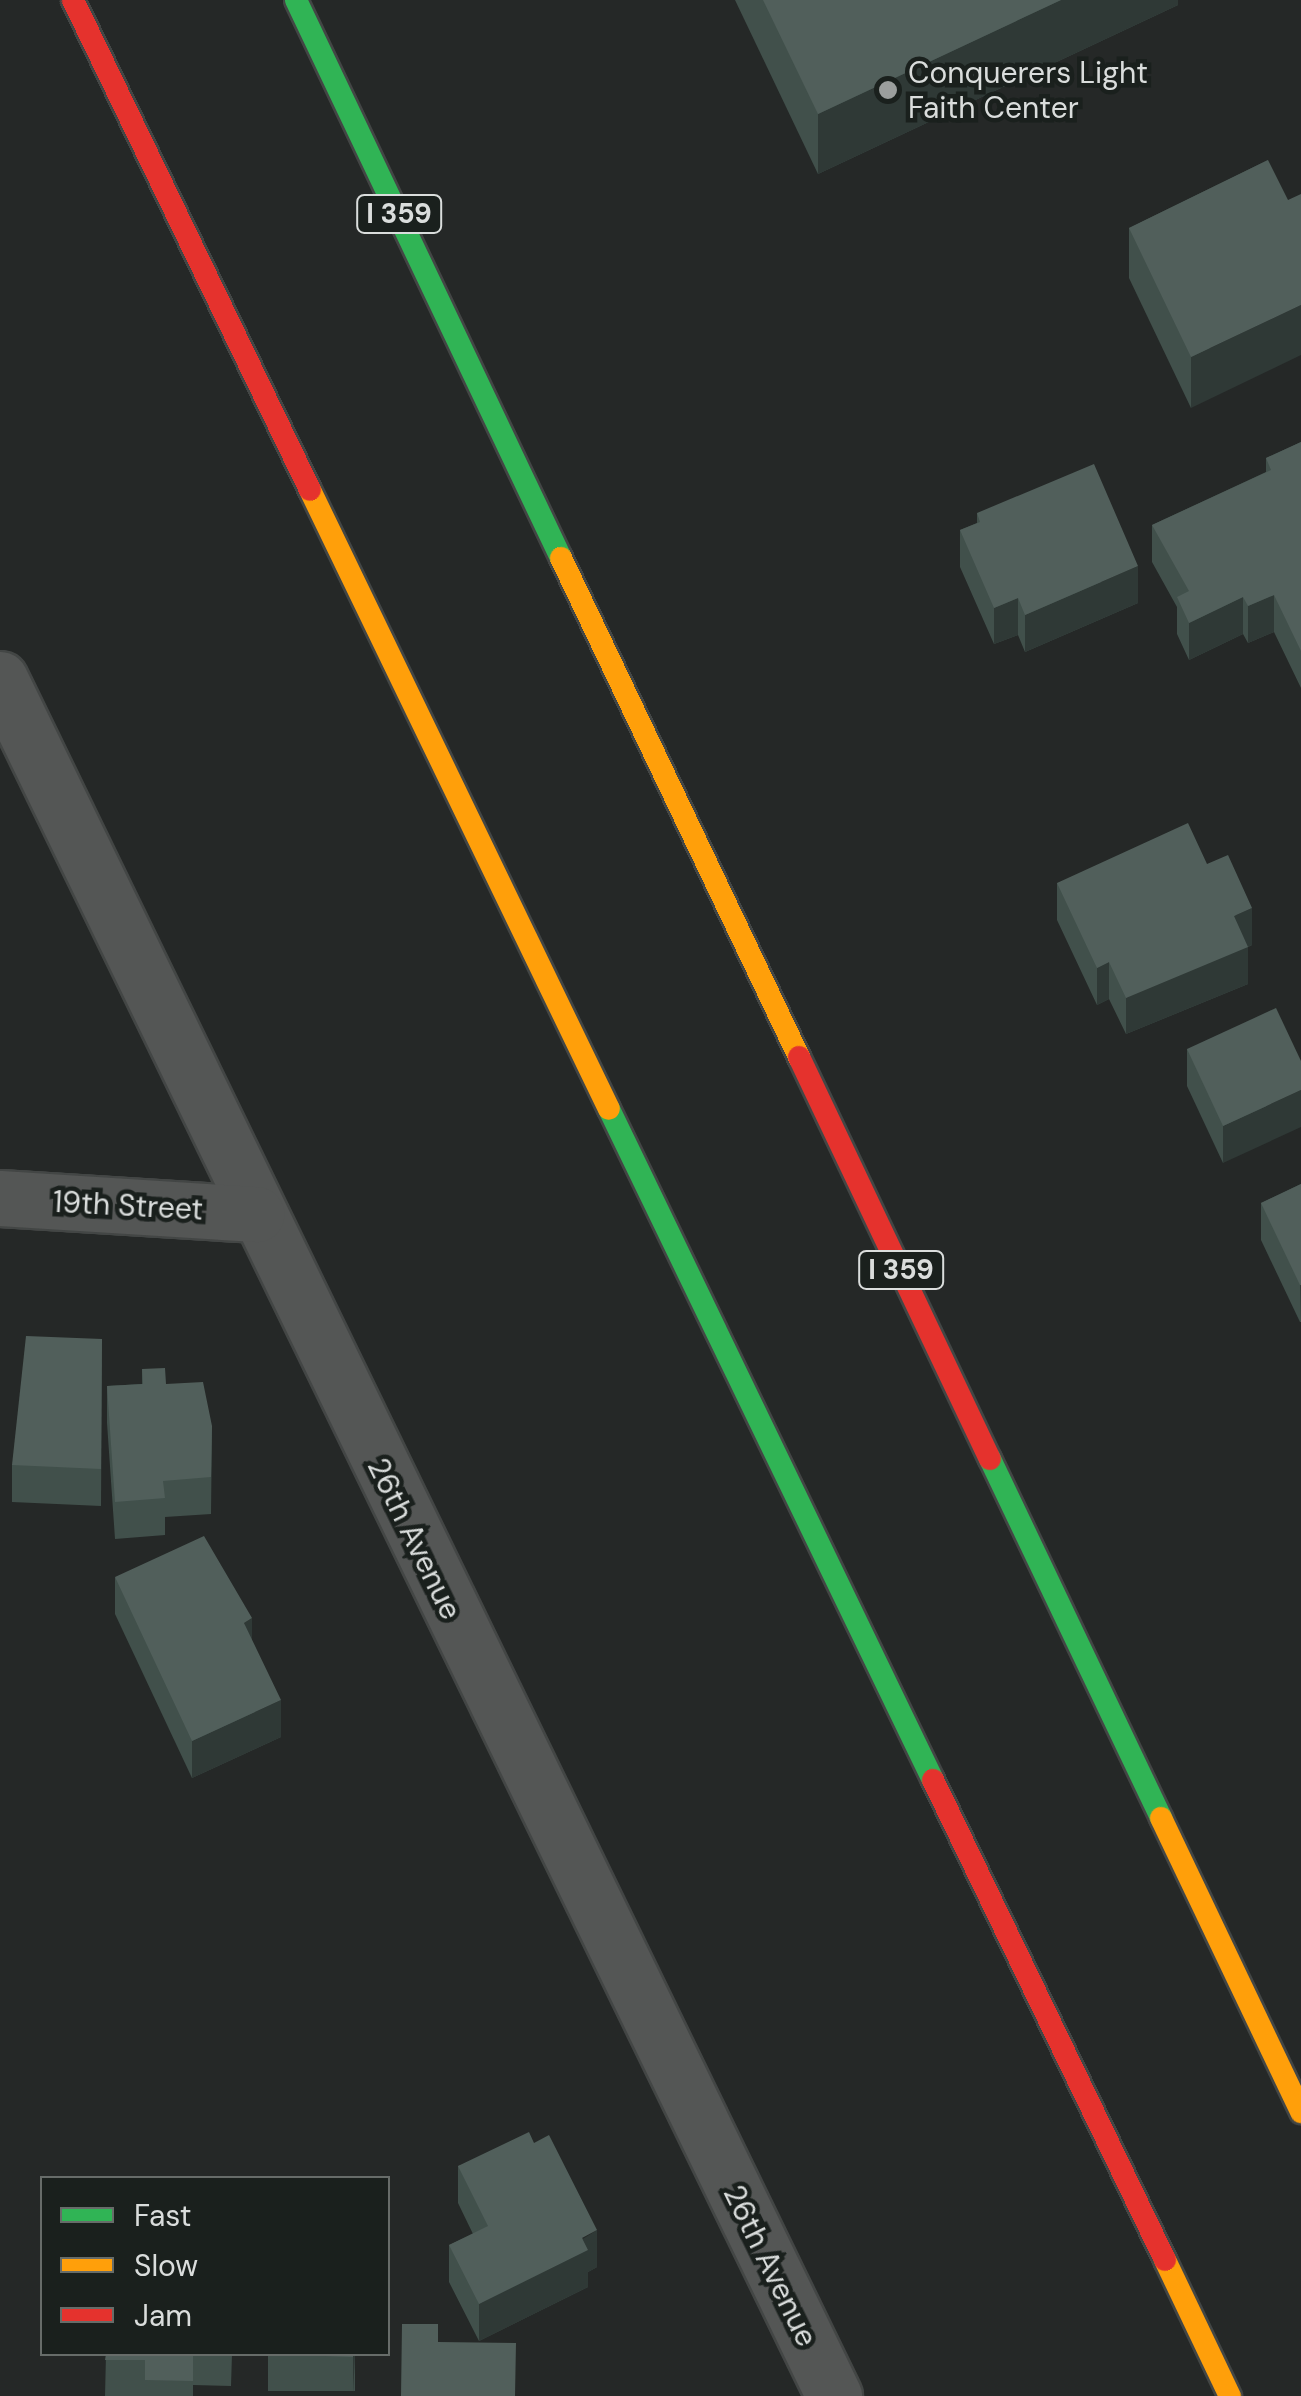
<!DOCTYPE html>
<html>
<head>
<meta charset="utf-8">
<style>
  body { margin:0 }
  #map { position:relative; width:1301px; height:2396px; overflow:hidden; background:#252827; font-family:"DM Sans",sans-serif }
  div>[style] { position:absolute }
  [style*='--x'] { left:calc(var(--x)*1px); top:calc(var(--y)*1px); width:calc(var(--w)*1px); rotate:calc(var(--a)*1deg) }
  .roads { filter:drop-shadow(2px 0 #434645) drop-shadow(-2px 0 #434645) drop-shadow(0 2px #434645) drop-shadow(0 -2px #434645) }
  .street>* { height:55px; margin:-27.5px; padding:0 27.5px; transform-origin:27.5px; border-radius:27.5px; background:#545655 }
  .fast>* { height:22px; margin:-11px; padding:0 11px; transform-origin:11px; border-radius:11px; background:#30b455 }
  .slow>* { height:22px; margin:-11px; padding:0 11px; transform-origin:11px; border-radius:11px; background:#ff9f0a }
  .jam>* { height:22px; margin:-11px; padding:0 11px; transform-origin:11px; border-radius:11px; background:#e5322d }
  .wall>* { inset:0; background:#41504b; transform-origin:0 0 }
  .shaded-wall>* { inset:0; background:#2f3936 }
  .building>* { inset:0; background:#515f5b }
  .dots>* { width:28px; height:28px; translate:-50% -50%; box-sizing:border-box; border:5px solid #1a201d; border-radius:50% }
  span { translate:-50% -50%; white-space:nowrap; text-align:center; line-height:1.15; -webkit-text-stroke:9px #1a201d; paint-order:stroke }
  .shield-label span { padding:2px 8px; background:#1a201d; border:2px solid; border-radius:8px; -webkit-text-stroke-width:0 }
  .shield-label { font-size:28px; color:#dadddc; font-weight:700 }
  .poi-label { font-size:30px; color:#dadddc }
  .left { translate:0 -50%; text-align:left }
  .street-label { font-size:30px; color:#dadddc }
  .legend { position:absolute; left:40px; top:2176px; width:350px; height:180px; box-sizing:border-box; background:#1a201d; border:2px solid #676c69; margin:0; padding:12px 18px; list-style:none; font-size:30px; color:#dadddc }
  .legend li { display:flex; align-items:center; gap:20px; height:50px }
  .legend b { width:50px; border:2px solid #676c69 }
</style>
</head>
<body>
<div id="map">
  <div class="roads">
    <div class="street">
      <div style="--x:0;--y:679;--w:1909;--a:64.09"></div>
      <div style="--x:0;--y:1198;--w:257;--a:3.6"></div>
    </div>
    <div class="fast">
      <div style="--x:296;--y:0;--w:618;--a:64.6"></div>
      <div style="--x:609;--y:1109;--w:745;--a:64.23"></div>
      <div style="--x:990;--y:1459;--w:398;--a:64.5"></div>
    </div>
    <div class="slow">
      <div style="--x:310;--y:490;--w:687;--a:64.22"></div>
      <div style="--x:561;--y:558;--w:553;--a:64.5"></div>
      <div style="--x:1161;--y:1818;--w:326;--a:64.5"></div>
      <div style="--x:1165;--y:2260;--w:151;--a:64.5"></div>
    </div>
    <div class="jam">
      <div style="--x:73;--y:0;--w:544;--a:64.19"></div>
      <div style="--x:799;--y:1057;--w:445;--a:64.6"></div>
      <div style="--x:933;--y:1780;--w:533;--a:64.2"></div>
    </div>
  </div>
  <div class="wall">
    <div style="clip-path:polygon(735px 0,1178px 0,1178px 5px,818px 174px)"></div>
    <div style="clip-path:polygon(1268px 160px,1191px 408px,1129px 278px,1129px 228px)"></div>
    <div style="clip-path:polygon(1301px 442px,1301px 688px,1274px 632px,1248px 643px,1243px 634px,1189px 660px,1177px 634px,1177px 607px,1152px 562px,1152px 525px,1266px 472px,1266px 458px)"></div>
    <div style="clip-path:polygon(977px 513px,1138px 603px,1025px 652px,1018px 635px,994px 644px,960px 567px,960px 530px,977px 523px)"></div>
    <div style="clip-path:polygon(1207px 864px,1252px 945px,1248px 947px,1248px 984px,1126px 1034px,1109px 999px,1097px 1005px,1057px 920px,1057px 883px)"></div>
    <div style="clip-path:polygon(1187px 1049px,1301px 1061px,1223px 1163px,1187px 1086px)"></div>
    <div style="clip-path:polygon(1301px 1184px,1301px 1322px,1300px 1322px,1261px 1240px,1261px 1203px)"></div>
    <div style="clip-path:polygon(102px 1339px,101px 1506px,12px 1502px,12px 1465px)"></div>
    <div style="clip-path:polygon(142px 1369px,166px 1384px,212px 1426px,211px 1514px,165px 1517px,165px 1535px,115px 1539px,107px 1423px,107px 1386px,142px 1384px)"></div>
    <div style="clip-path:polygon(115px 1577px,281px 1737px,192px 1778px,115px 1614px)"></div>
    <div style="clip-path:polygon(534px 2143px,597px 2267px,588px 2272px,588px 2287px,479px 2341px,449px 2282px,449px 2245px,473px 2234px,458px 2203px,458px 2166px)"></div>
    <div style="clip-path:polygon(106px 2354px,232px 2354px,231px 2386px,193px 2385px,193px 2396px,105px 2396px)"></div>
    <div style="left:268px;top:2354px;width:87px;height:37px"></div>
  </div>
  <div class="shaded-wall">
    <div style="clip-path:polygon(1061px 0,1178px 0,1178px 5px,818px 174px,818px 114px)"></div>
    <div style="clip-path:polygon(1301px 305px,1301px 355px,1191px 408px,1191px 357px)"></div>
    <div style="clip-path:polygon(1138px 566px,1138px 603px,1025px 652px,1025px 615px)"></div>
    <div style="clip-path:polygon(1274px 595px,1274px 632px,1248px 643px,1248px 606px)"></div>
    <div style="clip-path:polygon(1243px 597px,1243px 634px,1189px 660px,1189px 623px)"></div>
    <div style="clip-path:polygon(1018px 598px,1018px 635px,994px 644px,994px 608px)"></div>
    <div style="clip-path:polygon(1252px 908px,1252px 945px,1245px 948px,1248px 947px,1248px 984px,1126px 1034px,1126px 998px,1234px 916px)"></div>
    <div style="clip-path:polygon(1109px 962px,1109px 999px,1097px 1005px,1097px 968px)"></div>
    <div style="clip-path:polygon(1301px 1090px,1301px 1127px,1223px 1163px,1223px 1126px)"></div>
    <div style="clip-path:polygon(1300px 1285px,1301px 1285px,1300px 1322px)"></div>
    <div style="clip-path:polygon(252px 1618px,252px 1655px,244px 1623px)"></div>
    <div style="clip-path:polygon(281px 1700px,281px 1737px,192px 1778px,192px 1741px)"></div>
    <div style="clip-path:polygon(597px 2230px,597px 2267px,588px 2272px,588px 2287px,479px 2341px,479px 2304px)"></div>
    <div style="clip-path:polygon(353px 2354px,355px 2354px,353px 2394px)"></div>
  </div>
  <div class="building">
    <div style="clip-path:polygon(763px 0,1061px 0,818px 114px)"></div>
    <div style="clip-path:polygon(1268px 160px,1288px 200px,1301px 194px,1301px 305px,1191px 357px,1129px 228px)"></div>
    <div style="clip-path:polygon(1301px 442px,1301px 651px,1274px 595px,1248px 606px,1243px 597px,1189px 623px,1177px 597px,1189px 591px,1152px 525px,1271px 470px,1266px 458px)"></div>
    <div style="clip-path:polygon(1094px 464px,1138px 566px,1025px 615px,1018px 598px,994px 608px,960px 530px,980px 522px,977px 513px)"></div>
    <div style="clip-path:polygon(1188px 823px,1207px 864px,1228px 855px,1252px 908px,1234px 916px,1248px 947px,1126px 998px,1109px 962px,1097px 968px,1057px 883px)"></div>
    <div style="clip-path:polygon(1276px 1008px,1301px 1061px,1301px 1090px,1223px 1126px,1187px 1049px)"></div>
    <div style="clip-path:polygon(1301px 1184px,1301px 1285px,1300px 1285px,1261px 1203px)"></div>
    <div style="clip-path:polygon(26px 1336px,102px 1339px,101px 1469px,12px 1465px)"></div>
    <div style="clip-path:polygon(165px 1368px,166px 1384px,203px 1382px,212px 1426px,211px 1477px,163px 1481px,165px 1498px,115px 1502px,107px 1386px,143px 1384px,142px 1369px)"></div>
    <div style="clip-path:polygon(204px 1536px,252px 1618px,244px 1623px,281px 1700px,192px 1741px,115px 1577px)"></div>
    <div style="clip-path:polygon(529px 2132px,534px 2143px,549px 2135px,597px 2230px,582px 2238px,588px 2250px,479px 2304px,449px 2245px,488px 2226px,458px 2166px)"></div>
    <div style="clip-path:polygon(402px 2324px,438px 2324px,438px 2342px,516px 2343px,515px 2396px,401px 2396px)"></div>
    <div style="clip-path:polygon(106px 2354px,193px 2354px,193px 2381px,145px 2380px,145px 2360px,105px 2360px)"></div>
    <div style="clip-path:polygon(268px 2354px,353px 2354px,353px 2357px)"></div>
  </div>
  <div class="dots">
    <div style="left:888px;top:90px;background:#9b9e9d"></div>
  </div>
  <div class="shield-label">
    <span style="left:399px;top:214px">I 359</span>
    <span style="left:901px;top:1270px">I 359</span>
  </div>
  <div class="poi-label">
    <span class="left" style="left:908px;top:90px">Conquerers Light<br>Faith Center</span>
  </div>
  <div class="street-label">
    <span style="left:128px;top:1206px;rotate:3deg">19th Street</span>
    <span style="left:414px;top:1539px;rotate:64deg">26th Avenue</span>
    <span style="left:770px;top:2266px;rotate:64deg">26th Avenue</span>
  </div>
  <ul class="legend">
  <li><b style="height:12px;background:#30b455"></b>Fast</li>
  <li><b style="height:12px;background:#ff9f0a"></b>Slow</li>
  <li><b style="height:12px;background:#e5322d"></b>Jam</li>
  </ul>
</div>
</body>
</html>
